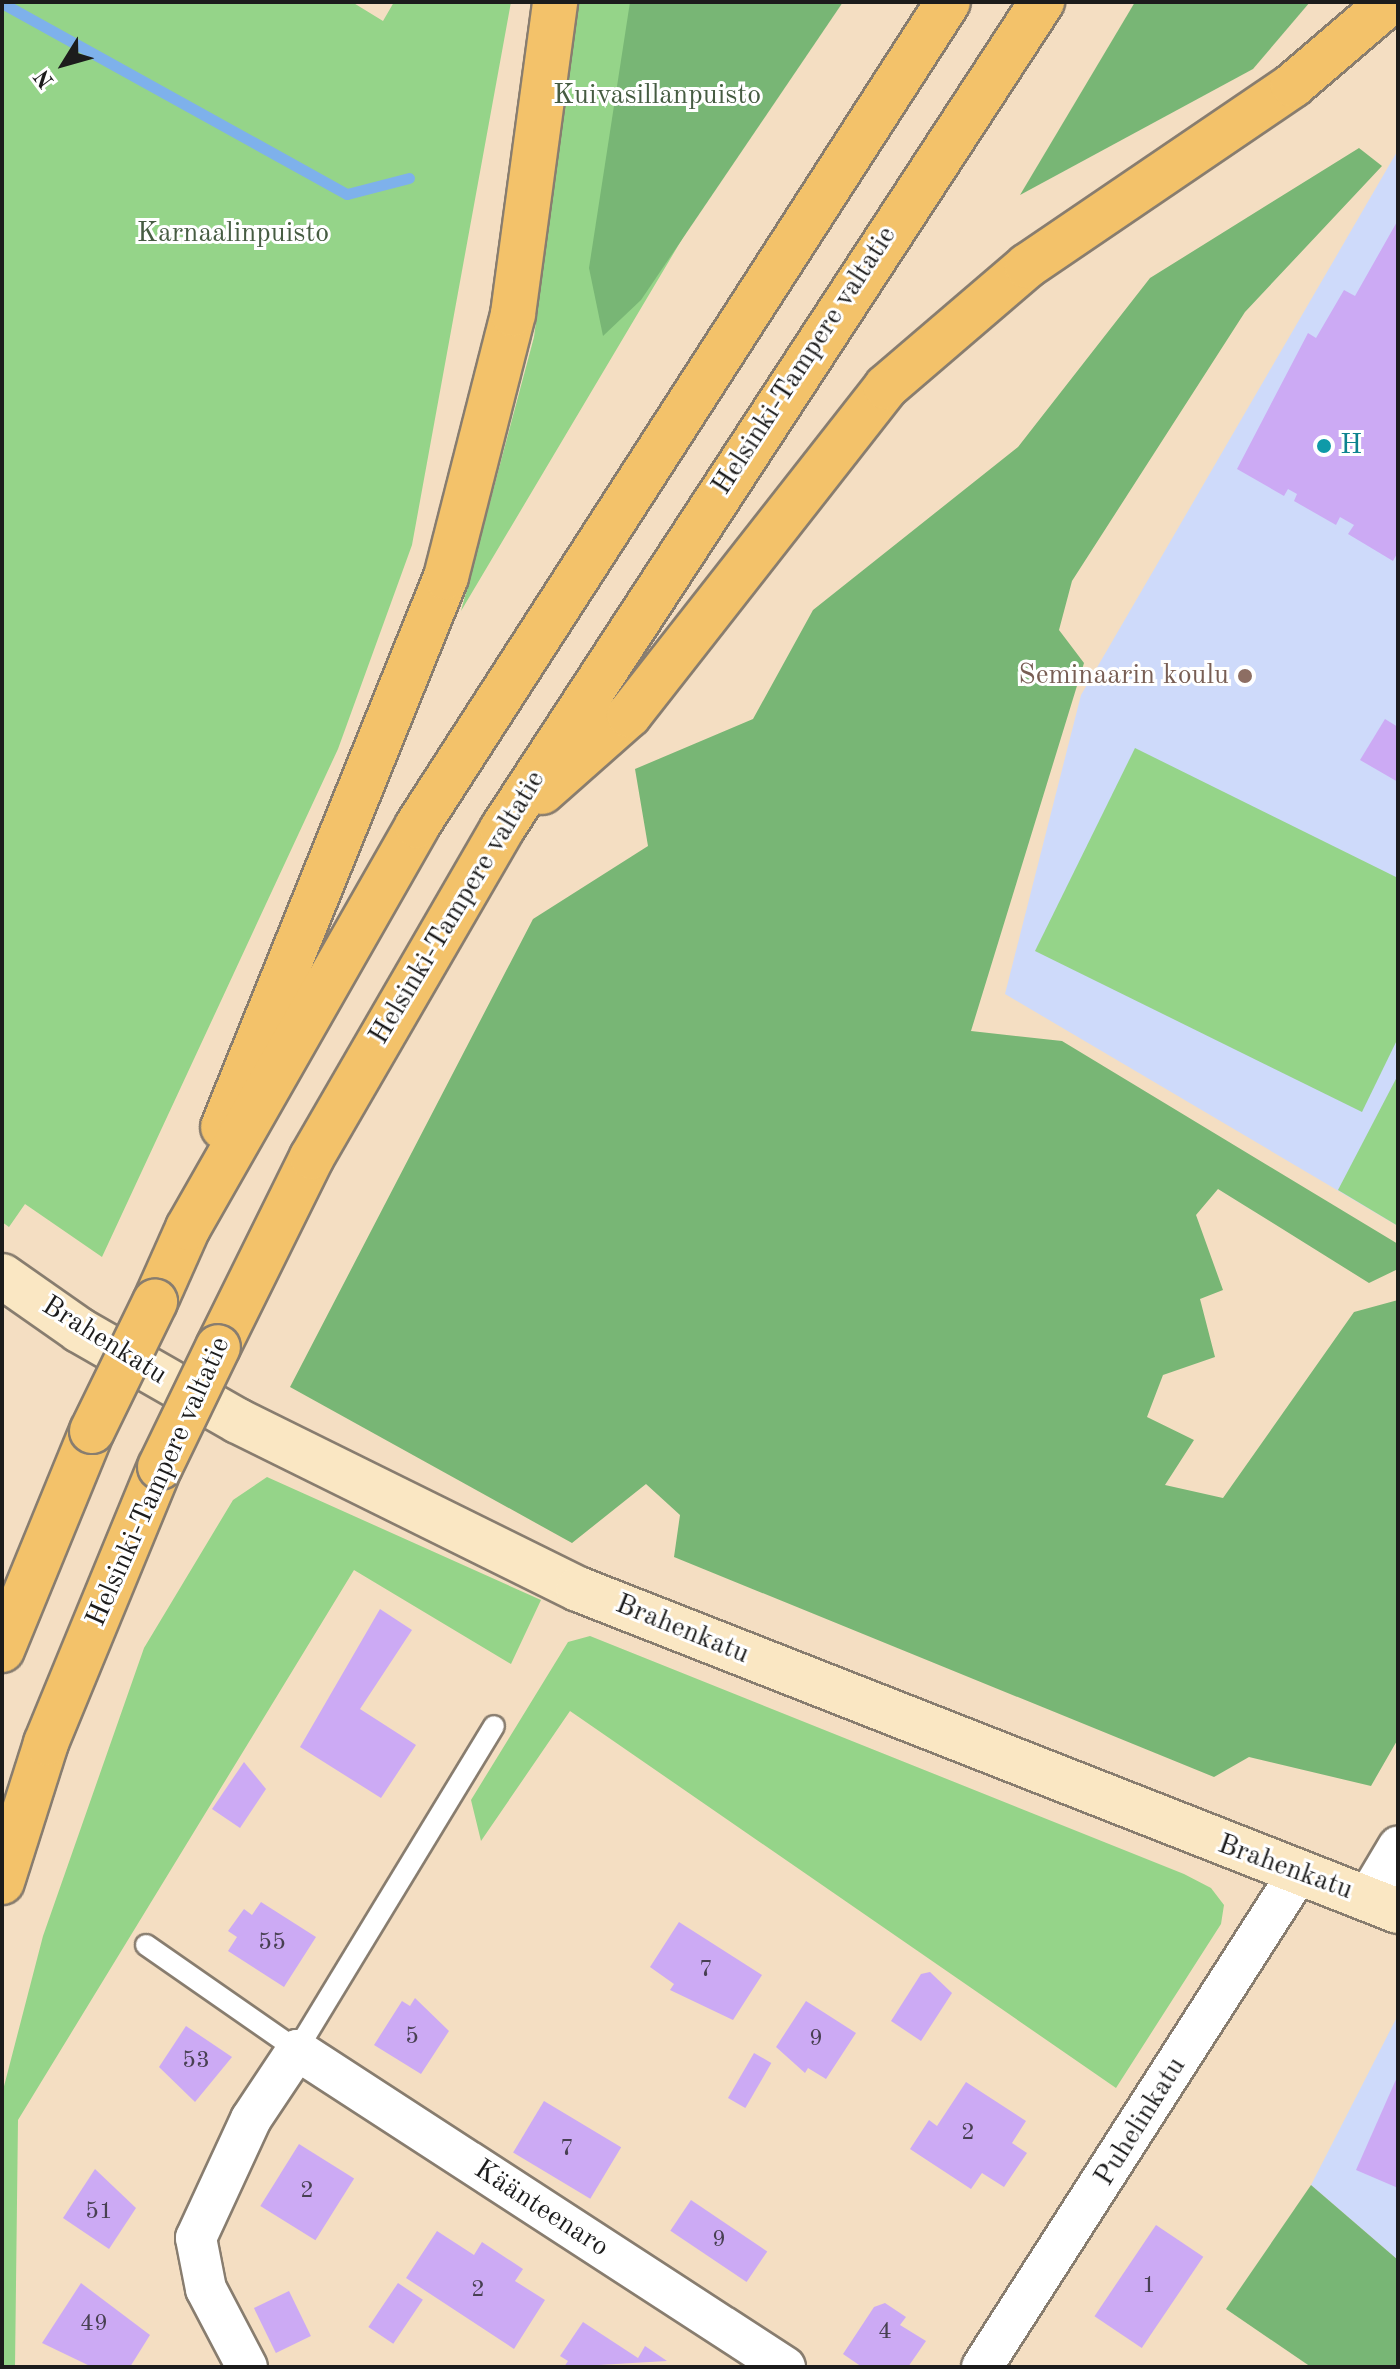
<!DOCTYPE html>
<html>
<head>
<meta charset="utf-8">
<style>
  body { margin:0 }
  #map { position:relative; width:1400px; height:2369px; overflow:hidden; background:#f4dec2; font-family:"Old Standard TT",serif }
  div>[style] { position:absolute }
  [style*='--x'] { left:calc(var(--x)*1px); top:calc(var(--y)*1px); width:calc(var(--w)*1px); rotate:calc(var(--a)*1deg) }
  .built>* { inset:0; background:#cedafa }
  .green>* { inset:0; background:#95d489 }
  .forest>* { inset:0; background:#78b675 }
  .stream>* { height:11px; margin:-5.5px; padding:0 5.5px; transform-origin:5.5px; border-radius:5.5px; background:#7eb1eb }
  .building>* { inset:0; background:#ccaaf4; transform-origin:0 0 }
  .roads { filter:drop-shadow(2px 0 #887d6f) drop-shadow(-2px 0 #887d6f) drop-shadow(0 2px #887d6f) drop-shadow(0 -2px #887d6f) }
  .lane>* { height:20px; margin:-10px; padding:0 10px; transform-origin:10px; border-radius:10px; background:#fff }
  .street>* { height:40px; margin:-20px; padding:0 20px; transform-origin:20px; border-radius:20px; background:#fff }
  .secondary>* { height:44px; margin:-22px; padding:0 22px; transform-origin:22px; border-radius:22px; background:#fae7c3 }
  .highway>* { height:44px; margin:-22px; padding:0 22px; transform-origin:22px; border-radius:22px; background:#f3c26a }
  .bridges { filter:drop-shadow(2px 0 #887d6f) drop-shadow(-2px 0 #887d6f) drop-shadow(0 2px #887d6f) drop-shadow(0 -2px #887d6f) }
  .highway-bridge>* { height:44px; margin:-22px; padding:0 22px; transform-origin:22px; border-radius:22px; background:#f3c26a }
  .dots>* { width:22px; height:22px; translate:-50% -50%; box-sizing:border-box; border:4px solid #fff; border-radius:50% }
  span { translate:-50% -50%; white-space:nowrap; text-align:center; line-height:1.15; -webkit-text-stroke:6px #fff; paint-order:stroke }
  .number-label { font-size:24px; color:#484052 }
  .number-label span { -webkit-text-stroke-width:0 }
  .park-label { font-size:28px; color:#465c42 }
  .street-label { font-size:28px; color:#1c1c1c }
  .culture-label { font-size:28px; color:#0d838f }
  .left { translate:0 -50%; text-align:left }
  .education-label { font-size:28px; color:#785e54 }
  .right { translate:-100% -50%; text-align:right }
  .frame { position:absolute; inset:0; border:4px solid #1c1c1c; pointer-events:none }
  .north { position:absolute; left:24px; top:24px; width:80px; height:80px; -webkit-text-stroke:6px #fff; paint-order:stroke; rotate:233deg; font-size:22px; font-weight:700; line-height:32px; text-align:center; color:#1c1c1c }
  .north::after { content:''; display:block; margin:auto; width:28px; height:36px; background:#1c1c1c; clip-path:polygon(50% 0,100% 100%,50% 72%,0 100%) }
</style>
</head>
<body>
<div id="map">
  <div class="built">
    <div style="clip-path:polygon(1398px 150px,1398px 1226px,1005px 994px,1081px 695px)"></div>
    <div style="clip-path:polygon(1398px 2015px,1398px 2260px,1311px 2185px)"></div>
  </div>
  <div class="green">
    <div style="clip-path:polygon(2px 2px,352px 2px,383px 21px,394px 2px,511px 2px,412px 545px,338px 749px,102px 1257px,25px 1204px,9px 1227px,2px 1222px)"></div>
    <div style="clip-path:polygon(577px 2px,823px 2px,461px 611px,534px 337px)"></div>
    <div style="clip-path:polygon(1135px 748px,1398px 878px,1398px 1038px,1362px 1112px,1035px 951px)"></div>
    <div style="clip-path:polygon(1398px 1075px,1398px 1226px,1338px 1190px)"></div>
    <div style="clip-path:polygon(267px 1477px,541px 1600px,511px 1664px,354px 1570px,18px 2120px,15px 2367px,2px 2367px,2px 2094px,43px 1936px,144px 1648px,233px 1500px)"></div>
    <div style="clip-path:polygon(590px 1636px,1184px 1874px,1211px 1888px,1224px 1905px,1221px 1924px,1116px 2088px,570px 1711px,481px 1841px,471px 1800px,568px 1642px)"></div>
  </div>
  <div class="forest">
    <div style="clip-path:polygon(630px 2px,843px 2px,641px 300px,603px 336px,589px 268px)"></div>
    <div style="clip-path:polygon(1135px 2px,1310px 2px,1253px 69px,1020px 195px)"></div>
    <div style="clip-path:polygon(1359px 148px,1382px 166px,1245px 312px,1072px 581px,1059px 630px,1084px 663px,971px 1031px,1062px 1041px,1398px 1244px,1398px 1269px,1369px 1283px,1218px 1189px,1196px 1215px,1223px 1290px,1200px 1299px,1215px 1357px,1163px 1375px,1147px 1417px,1194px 1440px,1165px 1485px,1223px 1498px,1354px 1312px,1398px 1300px,1398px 1739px,1371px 1786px,1249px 1757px,1214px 1777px,674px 1557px,680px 1515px,646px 1484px,572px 1543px,290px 1387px,533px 919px,648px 846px,635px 769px,753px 719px,813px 610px,1018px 447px,1150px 278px)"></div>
    <div style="clip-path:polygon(1311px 2185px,1398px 2260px,1398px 2367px,1311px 2367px,1226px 2309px)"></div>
  </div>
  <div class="stream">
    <div style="--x:2;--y:3;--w:394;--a:29"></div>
    <div style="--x:347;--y:194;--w:64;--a:-14.5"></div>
  </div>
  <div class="building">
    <div style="clip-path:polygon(1398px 220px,1398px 552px,1393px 561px,1348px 534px,1354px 525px,1340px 517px,1336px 525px,1294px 501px,1297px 494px,1288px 489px,1284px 496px,1237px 469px,1308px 333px,1316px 338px,1344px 290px,1355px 296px)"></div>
    <div style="clip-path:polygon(1385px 719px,1398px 727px,1398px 782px,1360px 760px)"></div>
    <div style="clip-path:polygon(380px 1609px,412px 1630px,360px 1709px,416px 1745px,381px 1798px,300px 1747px)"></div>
    <div style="clip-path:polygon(244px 1762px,266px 1789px,240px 1828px,212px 1809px)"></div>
    <div style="clip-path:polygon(261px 1902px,316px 1937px,284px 1987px,228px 1951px,237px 1937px,228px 1931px,244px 1909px,252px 1915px)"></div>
    <div style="clip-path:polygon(679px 1922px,762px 1975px,733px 2020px,670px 1990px,674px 1984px,650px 1967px)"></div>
    <div style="clip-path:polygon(930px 1972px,952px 1993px,921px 2041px,891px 2021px,921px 1974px)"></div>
    <div style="clip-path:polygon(415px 1998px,449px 2031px,421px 2074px,374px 2045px,402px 2001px,410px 2006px)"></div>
    <div style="clip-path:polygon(806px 2001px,856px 2033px,826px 2079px,808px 2068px,805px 2073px,776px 2047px)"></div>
    <div style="clip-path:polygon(186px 2026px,232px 2057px,195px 2102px,159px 2067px)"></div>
    <div style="left:754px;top:2053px;width:20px;height:52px;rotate:30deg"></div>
    <div style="clip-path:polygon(1398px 2075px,1398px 2188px,1356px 2170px)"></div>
    <div style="clip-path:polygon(966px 2082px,1026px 2121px,1012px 2143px,1027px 2153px,1004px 2187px,982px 2173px,971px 2189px,910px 2149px,929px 2120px,937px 2126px)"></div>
    <div style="left:544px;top:2101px;width:90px;height:60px;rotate:31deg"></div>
    <div style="left:299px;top:2144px;width:65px;height:73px;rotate:32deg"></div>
    <div style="clip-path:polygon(95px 2169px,136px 2208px,109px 2249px,63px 2218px)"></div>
    <div style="left:691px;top:2200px;width:92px;height:37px;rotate:34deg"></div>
    <div style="left:1156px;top:2225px;width:57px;height:110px;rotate:34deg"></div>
    <div style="clip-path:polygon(437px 2231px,474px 2255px,482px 2242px,523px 2269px,515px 2281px,545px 2300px,514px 2349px,406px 2278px)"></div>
    <div style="clip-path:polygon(81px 2283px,150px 2335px,130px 2367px,92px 2367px,42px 2343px)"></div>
    <div style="left:398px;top:2283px;width:30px;height:53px;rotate:34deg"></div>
    <div style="left:289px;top:2291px;width:50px;height:39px;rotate:64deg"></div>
    <div style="clip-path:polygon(885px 2303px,906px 2317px,900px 2325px,926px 2341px,908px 2367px,862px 2367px,843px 2354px,874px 2307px)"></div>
    <div style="clip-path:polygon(583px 2322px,638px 2358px,645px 2346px,667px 2361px,564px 2367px,568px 2361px,560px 2356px)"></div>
  </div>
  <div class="roads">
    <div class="lane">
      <div style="--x:146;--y:1945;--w:184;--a:34.8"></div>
      <div style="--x:297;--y:2050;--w:379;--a:-58.7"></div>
    </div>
    <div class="street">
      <div style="--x:1367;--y:1899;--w:61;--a:-59.2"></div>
      <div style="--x:247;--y:2367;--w:88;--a:-117.7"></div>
      <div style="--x:206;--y:2289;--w:52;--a:-101.1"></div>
      <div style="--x:196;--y:2238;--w:131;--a:-65.2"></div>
      <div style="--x:251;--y:2119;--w:83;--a:-56.3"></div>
      <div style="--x:297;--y:2050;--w:582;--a:33.01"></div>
      <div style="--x:982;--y:2367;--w:584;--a:-57.37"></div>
    </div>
    <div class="secondary">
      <div style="--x:2;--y:1276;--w:94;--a:35"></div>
      <div style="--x:79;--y:1330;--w:183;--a:29.8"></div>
      <div style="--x:238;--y:1421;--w:379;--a:26.3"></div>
      <div style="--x:578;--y:1589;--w:881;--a:21.44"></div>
    </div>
    <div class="highway">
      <div style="--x:542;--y:792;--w:116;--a:-41.5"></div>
      <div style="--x:629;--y:715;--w:417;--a:-51.9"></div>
      <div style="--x:886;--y:387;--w:186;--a:-40.6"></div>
      <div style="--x:1027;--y:266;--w:322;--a:-34.2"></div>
      <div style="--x:1293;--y:85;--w:128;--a:-40.6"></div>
      <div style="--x:223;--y:1127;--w:593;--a:-67.93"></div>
      <div style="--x:446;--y:577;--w:271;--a:-75.7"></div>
      <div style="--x:513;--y:314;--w:315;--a:-82.3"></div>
      <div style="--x:155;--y:1302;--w:81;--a:-66"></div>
      <div style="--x:188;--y:1228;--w:463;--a:-60.3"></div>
      <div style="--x:417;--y:826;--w:980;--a:-57.2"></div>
      <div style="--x:218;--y:1347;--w:212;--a:-63.7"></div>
      <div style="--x:312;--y:1157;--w:379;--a:-59.9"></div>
      <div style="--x:502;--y:829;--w:988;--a:-56.86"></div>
      <div style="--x:2;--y:1650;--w:237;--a:-67.7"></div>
      <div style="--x:2;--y:1882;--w:146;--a:-72.4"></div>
      <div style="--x:46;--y:1743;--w:299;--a:-67.6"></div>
    </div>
  </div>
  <div class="bridges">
    <div class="highway-bridge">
      <div style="--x:92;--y:1431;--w:144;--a:-64"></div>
      <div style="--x:160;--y:1467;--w:133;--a:-64.2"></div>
    </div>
  </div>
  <div class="dots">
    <div style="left:1324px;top:446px;background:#0f9aa8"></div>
    <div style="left:1245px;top:676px;background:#8d6e63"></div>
  </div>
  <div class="number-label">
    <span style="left:272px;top:1944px">55</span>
    <span style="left:706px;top:1971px">7</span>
    <span style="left:412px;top:2038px">5</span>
    <span style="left:816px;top:2040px">9</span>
    <span style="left:196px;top:2062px">53</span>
    <span style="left:968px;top:2134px">2</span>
    <span style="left:567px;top:2150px">7</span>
    <span style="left:307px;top:2192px">2</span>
    <span style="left:99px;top:2213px">51</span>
    <span style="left:719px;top:2241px">9</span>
    <span style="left:1149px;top:2287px">1</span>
    <span style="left:478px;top:2291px">2</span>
    <span style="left:94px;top:2325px">49</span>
    <span style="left:885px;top:2333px">4</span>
  </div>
  <div class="park-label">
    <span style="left:657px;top:96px">Kuivasillanpuisto</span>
    <span style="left:233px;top:234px">Karnaalinpuisto</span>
  </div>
  <div class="street-label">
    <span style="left:805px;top:361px;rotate:-57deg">Helsinki-Tampere valtatie</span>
    <span style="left:458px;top:908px;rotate:-59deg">Helsinki-Tampere valtatie</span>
    <span style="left:104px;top:1341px;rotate:32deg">Brahenkatu</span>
    <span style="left:159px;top:1482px;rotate:-66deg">Helsinki-Tampere valtatie</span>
    <span style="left:682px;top:1630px;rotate:22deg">Brahenkatu</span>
    <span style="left:1285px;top:1868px;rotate:20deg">Brahenkatu</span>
    <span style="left:1141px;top:2122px;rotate:-58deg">Puhelinkatu</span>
    <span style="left:541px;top:2209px;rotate:33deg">Käänteenaro</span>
  </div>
  <div class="culture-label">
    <span class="left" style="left:1340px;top:446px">H</span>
  </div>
  <div class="education-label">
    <span class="right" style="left:1229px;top:676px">Seminaarin koulu</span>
  </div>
  <div class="frame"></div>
  <div class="north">N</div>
</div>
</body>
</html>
